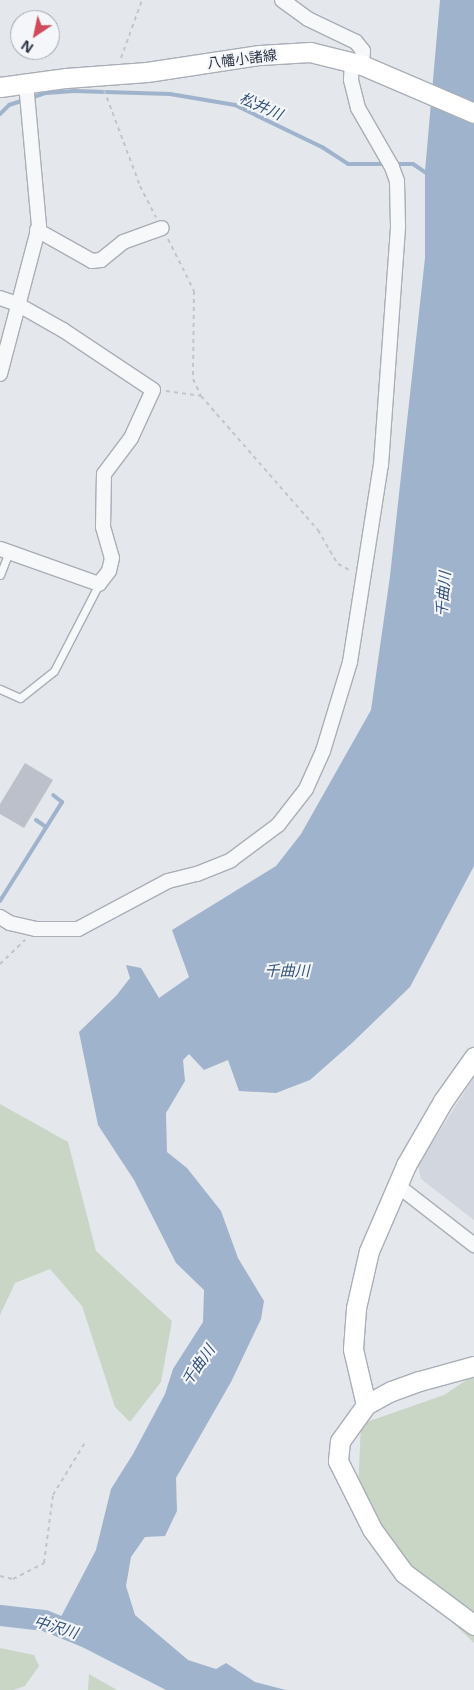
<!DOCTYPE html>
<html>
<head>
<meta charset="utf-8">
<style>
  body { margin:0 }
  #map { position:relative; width:474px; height:1690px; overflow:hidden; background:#e4e7ec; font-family:"Open Sans","Noto Sans JP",sans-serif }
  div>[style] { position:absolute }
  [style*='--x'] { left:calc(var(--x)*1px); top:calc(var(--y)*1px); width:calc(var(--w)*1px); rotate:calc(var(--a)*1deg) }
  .built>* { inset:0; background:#d2d6de }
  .green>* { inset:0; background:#c9d6c5 }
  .water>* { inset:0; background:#9fb4cc }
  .stream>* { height:4px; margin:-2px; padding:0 2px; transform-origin:2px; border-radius:2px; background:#9fb4cc }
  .river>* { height:21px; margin:-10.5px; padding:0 10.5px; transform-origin:10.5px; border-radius:10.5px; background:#9fb4cc }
  .building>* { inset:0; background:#bbc0ca }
  .path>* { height:2px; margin-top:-1px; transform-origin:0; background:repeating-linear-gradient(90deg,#c2c5cb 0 4px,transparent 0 8px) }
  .roads { filter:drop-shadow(1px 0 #a9aeb7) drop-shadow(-1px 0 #a9aeb7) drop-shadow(0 1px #a9aeb7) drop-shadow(0 -1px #a9aeb7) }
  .lane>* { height:7px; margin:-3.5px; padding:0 3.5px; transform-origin:3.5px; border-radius:3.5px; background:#f7f8fa }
  .street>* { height:14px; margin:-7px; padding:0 7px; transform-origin:7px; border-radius:7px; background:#f7f8fa }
  .secondary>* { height:19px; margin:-9.5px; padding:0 9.5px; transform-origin:9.5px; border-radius:9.5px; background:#fff }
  span { translate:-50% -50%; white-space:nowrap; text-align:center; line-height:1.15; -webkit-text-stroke:4px #f4f6f9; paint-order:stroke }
  .street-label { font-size:14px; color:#2b3445 }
  .water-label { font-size:15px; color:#34527a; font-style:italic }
  .north { position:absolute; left:10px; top:10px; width:50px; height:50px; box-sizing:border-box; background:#f4f6f9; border:1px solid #a4a8b1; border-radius:50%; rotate:214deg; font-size:14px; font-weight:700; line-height:20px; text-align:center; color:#2b3445 }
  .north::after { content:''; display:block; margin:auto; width:18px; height:22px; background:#d1495b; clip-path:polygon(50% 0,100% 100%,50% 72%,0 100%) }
</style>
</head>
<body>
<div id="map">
  <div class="built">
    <div style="clip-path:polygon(474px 1077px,474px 1220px,421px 1179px,418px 1165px)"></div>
  </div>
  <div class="green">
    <div style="clip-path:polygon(0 1104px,68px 1142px,96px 1251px,172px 1321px,161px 1382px,130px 1422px,115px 1407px,82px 1306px,50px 1269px,15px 1283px,0 1315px)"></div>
    <div style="clip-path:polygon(474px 1375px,474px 1643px,451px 1621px,357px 1514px,361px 1424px,444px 1395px)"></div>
    <div style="clip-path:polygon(0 1648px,34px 1655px,39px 1666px,25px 1686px,13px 1690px,0 1690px)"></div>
    <div style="clip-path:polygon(89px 1674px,117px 1690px,88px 1690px)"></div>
  </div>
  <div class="water">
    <div style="clip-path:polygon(440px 0,474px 0,474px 866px,410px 987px,352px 1043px,310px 1080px,276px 1093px,239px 1091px,228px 1060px,204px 1070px,189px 1054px,183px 1060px,185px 1081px,166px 1113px,167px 1152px,187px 1168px,221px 1211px,238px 1258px,264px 1301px,261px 1319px,231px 1382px,176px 1478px,177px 1511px,165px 1536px,145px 1537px,131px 1557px,126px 1586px,135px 1615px,188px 1660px,216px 1669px,226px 1663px,255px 1682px,286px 1690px,166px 1690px,53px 1632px,96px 1550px,111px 1489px,133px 1454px,165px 1394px,173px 1369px,203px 1322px,204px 1290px,176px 1263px,134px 1180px,98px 1125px,79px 1032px,116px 996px,130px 978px,126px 965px,141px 968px,159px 998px,189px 977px,172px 930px,276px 866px,301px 834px,371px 710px,390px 576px,425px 258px,425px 171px)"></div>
  </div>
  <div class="stream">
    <div style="--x:0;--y:114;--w:13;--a:-45"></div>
    <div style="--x:9;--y:105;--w:39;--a:-18"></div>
    <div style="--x:46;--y:93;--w:28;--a:-4"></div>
    <div style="--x:74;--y:91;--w:96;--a:1.8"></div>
    <div style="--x:170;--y:94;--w:66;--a:9.6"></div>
    <div style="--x:235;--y:105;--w:97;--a:25.8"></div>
    <div style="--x:322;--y:147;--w:31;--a:33"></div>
    <div style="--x:348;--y:164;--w:38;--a:0"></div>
    <div style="--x:393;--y:164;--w:20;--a:0"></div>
    <div style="--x:413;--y:164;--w:18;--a:34"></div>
    <div style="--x:36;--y:820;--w:12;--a:35"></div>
    <div style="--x:0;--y:901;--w:117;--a:-57.9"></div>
    <div style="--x:62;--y:802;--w:11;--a:-142"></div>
  </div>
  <div class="river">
    <div style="--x:0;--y:1615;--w:44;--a:6.5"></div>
    <div style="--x:44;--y:1620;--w:43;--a:21.8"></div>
  </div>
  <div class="building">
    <div style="clip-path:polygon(25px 763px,53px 780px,24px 828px,0 814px,0 804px)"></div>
  </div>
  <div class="path">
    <div style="--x:121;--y:58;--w:62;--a:-70.1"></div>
    <div style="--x:104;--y:90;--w:103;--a:69.4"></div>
    <div style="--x:140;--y:186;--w:35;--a:63"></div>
    <div style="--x:168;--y:239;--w:58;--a:63.4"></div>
    <div style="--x:194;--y:291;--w:88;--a:90.7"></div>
    <div style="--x:193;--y:379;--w:19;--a:65"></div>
    <div style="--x:201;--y:396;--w:178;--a:48.9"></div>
    <div style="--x:318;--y:530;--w:39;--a:60"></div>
    <div style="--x:338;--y:564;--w:15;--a:28"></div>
    <div style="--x:166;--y:391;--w:35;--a:8"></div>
    <div style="--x:0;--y:964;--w:35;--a:-44"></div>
    <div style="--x:0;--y:1576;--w:13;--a:13"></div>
    <div style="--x:13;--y:1579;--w:35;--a:-27"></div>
    <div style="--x:44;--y:1563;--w:69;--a:-82.5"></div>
    <div style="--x:53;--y:1495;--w:63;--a:-58.6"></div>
  </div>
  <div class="roads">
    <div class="lane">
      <div style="--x:0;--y:575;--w:25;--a:-69"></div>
      <div style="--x:0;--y:689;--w:22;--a:24"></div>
      <div style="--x:20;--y:698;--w:43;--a:-38.5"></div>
      <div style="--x:54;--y:671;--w:98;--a:-62.7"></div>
    </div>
    <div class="street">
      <div style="--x:282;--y:0;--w:32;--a:36"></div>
      <div style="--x:308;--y:19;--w:53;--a:25.6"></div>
      <div style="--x:356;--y:42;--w:11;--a:52"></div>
      <div style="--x:363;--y:51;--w:14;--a:94"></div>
      <div style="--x:37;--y:230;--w:63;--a:29.4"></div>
      <div style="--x:92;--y:261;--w:9;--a:-6"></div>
      <div style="--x:101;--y:260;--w:28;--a:-39"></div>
      <div style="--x:123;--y:242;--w:41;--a:-19.7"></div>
      <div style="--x:0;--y:298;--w:18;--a:19"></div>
      <div style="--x:17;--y:304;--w:53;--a:29.5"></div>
      <div style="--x:63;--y:330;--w:108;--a:33.7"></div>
      <div style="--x:153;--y:390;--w:53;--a:114.6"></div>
      <div style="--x:131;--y:438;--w:45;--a:126.9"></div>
      <div style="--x:104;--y:474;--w:53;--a:91.1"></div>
      <div style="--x:103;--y:527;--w:32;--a:74"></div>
      <div style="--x:112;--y:558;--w:13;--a:103"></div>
      <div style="--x:109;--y:571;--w:16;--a:128"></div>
      <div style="--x:99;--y:584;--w:105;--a:-160.5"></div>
      <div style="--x:0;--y:374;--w:153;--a:-75.2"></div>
      <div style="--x:39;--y:226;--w:145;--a:-95.2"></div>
      <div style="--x:0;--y:917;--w:12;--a:31"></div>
      <div style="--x:10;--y:923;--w:27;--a:13"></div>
      <div style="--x:36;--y:929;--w:42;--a:0"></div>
      <div style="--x:78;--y:929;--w:102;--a:-28.1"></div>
      <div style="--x:168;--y:881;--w:30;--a:-14"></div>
      <div style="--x:197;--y:874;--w:37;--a:-22"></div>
      <div style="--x:231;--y:860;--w:59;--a:-36.7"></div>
      <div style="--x:278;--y:825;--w:46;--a:-52.1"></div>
      <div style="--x:306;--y:789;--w:42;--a:-65.9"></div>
      <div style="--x:323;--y:751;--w:93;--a:-73.1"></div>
      <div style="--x:350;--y:662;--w:199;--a:-81.1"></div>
      <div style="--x:381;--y:465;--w:240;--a:-85.9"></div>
      <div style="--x:398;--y:226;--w:45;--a:-91.3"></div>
      <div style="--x:397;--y:181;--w:15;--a:-110"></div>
      <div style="--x:392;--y:167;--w:68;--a:-120"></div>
      <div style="--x:358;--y:108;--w:29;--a:-104"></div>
      <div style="--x:351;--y:80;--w:18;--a:-87"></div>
      <div style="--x:397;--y:1185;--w:98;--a:37.9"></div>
    </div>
    <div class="secondary">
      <div style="--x:0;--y:87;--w:67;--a:-7.8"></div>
      <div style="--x:66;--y:78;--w:81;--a:-4.2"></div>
      <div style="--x:147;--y:72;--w:114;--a:-8.6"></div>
      <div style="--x:260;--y:55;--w:50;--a:-3.4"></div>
      <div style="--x:310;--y:52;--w:54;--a:14"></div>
      <div style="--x:362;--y:65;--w:122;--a:23.2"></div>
      <div style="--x:474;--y:1366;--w:57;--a:164.7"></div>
      <div style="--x:419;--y:1381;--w:30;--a:160"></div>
      <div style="--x:391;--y:1391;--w:29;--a:151"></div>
      <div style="--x:366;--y:1405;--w:44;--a:125.8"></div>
      <div style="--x:340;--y:1441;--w:20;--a:96"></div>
      <div style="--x:338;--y:1461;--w:76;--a:63.4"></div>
      <div style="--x:372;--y:1529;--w:54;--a:54"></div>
      <div style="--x:404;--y:1573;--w:87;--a:36.6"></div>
      <div style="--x:366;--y:1405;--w:57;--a:-103.1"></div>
      <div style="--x:353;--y:1349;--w:41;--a:-85.8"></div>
      <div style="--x:356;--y:1308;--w:58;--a:-77.2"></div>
      <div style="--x:369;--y:1251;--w:94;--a:-66.7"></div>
      <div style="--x:406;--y:1165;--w:74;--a:-60"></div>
      <div style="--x:443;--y:1101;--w:54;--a:-54.8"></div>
    </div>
  </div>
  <div class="street-label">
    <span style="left:242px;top:59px;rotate:-7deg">八幡小諸線</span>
  </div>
  <div class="water-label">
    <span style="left:261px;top:106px;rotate:24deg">松井川</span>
    <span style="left:443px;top:594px;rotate:-85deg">千曲川</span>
    <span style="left:287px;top:971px">千曲川</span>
    <span style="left:198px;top:1365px;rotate:-55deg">千曲川</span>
    <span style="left:56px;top:1627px;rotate:17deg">中沢川</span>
  </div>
  <div class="north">N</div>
</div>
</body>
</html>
